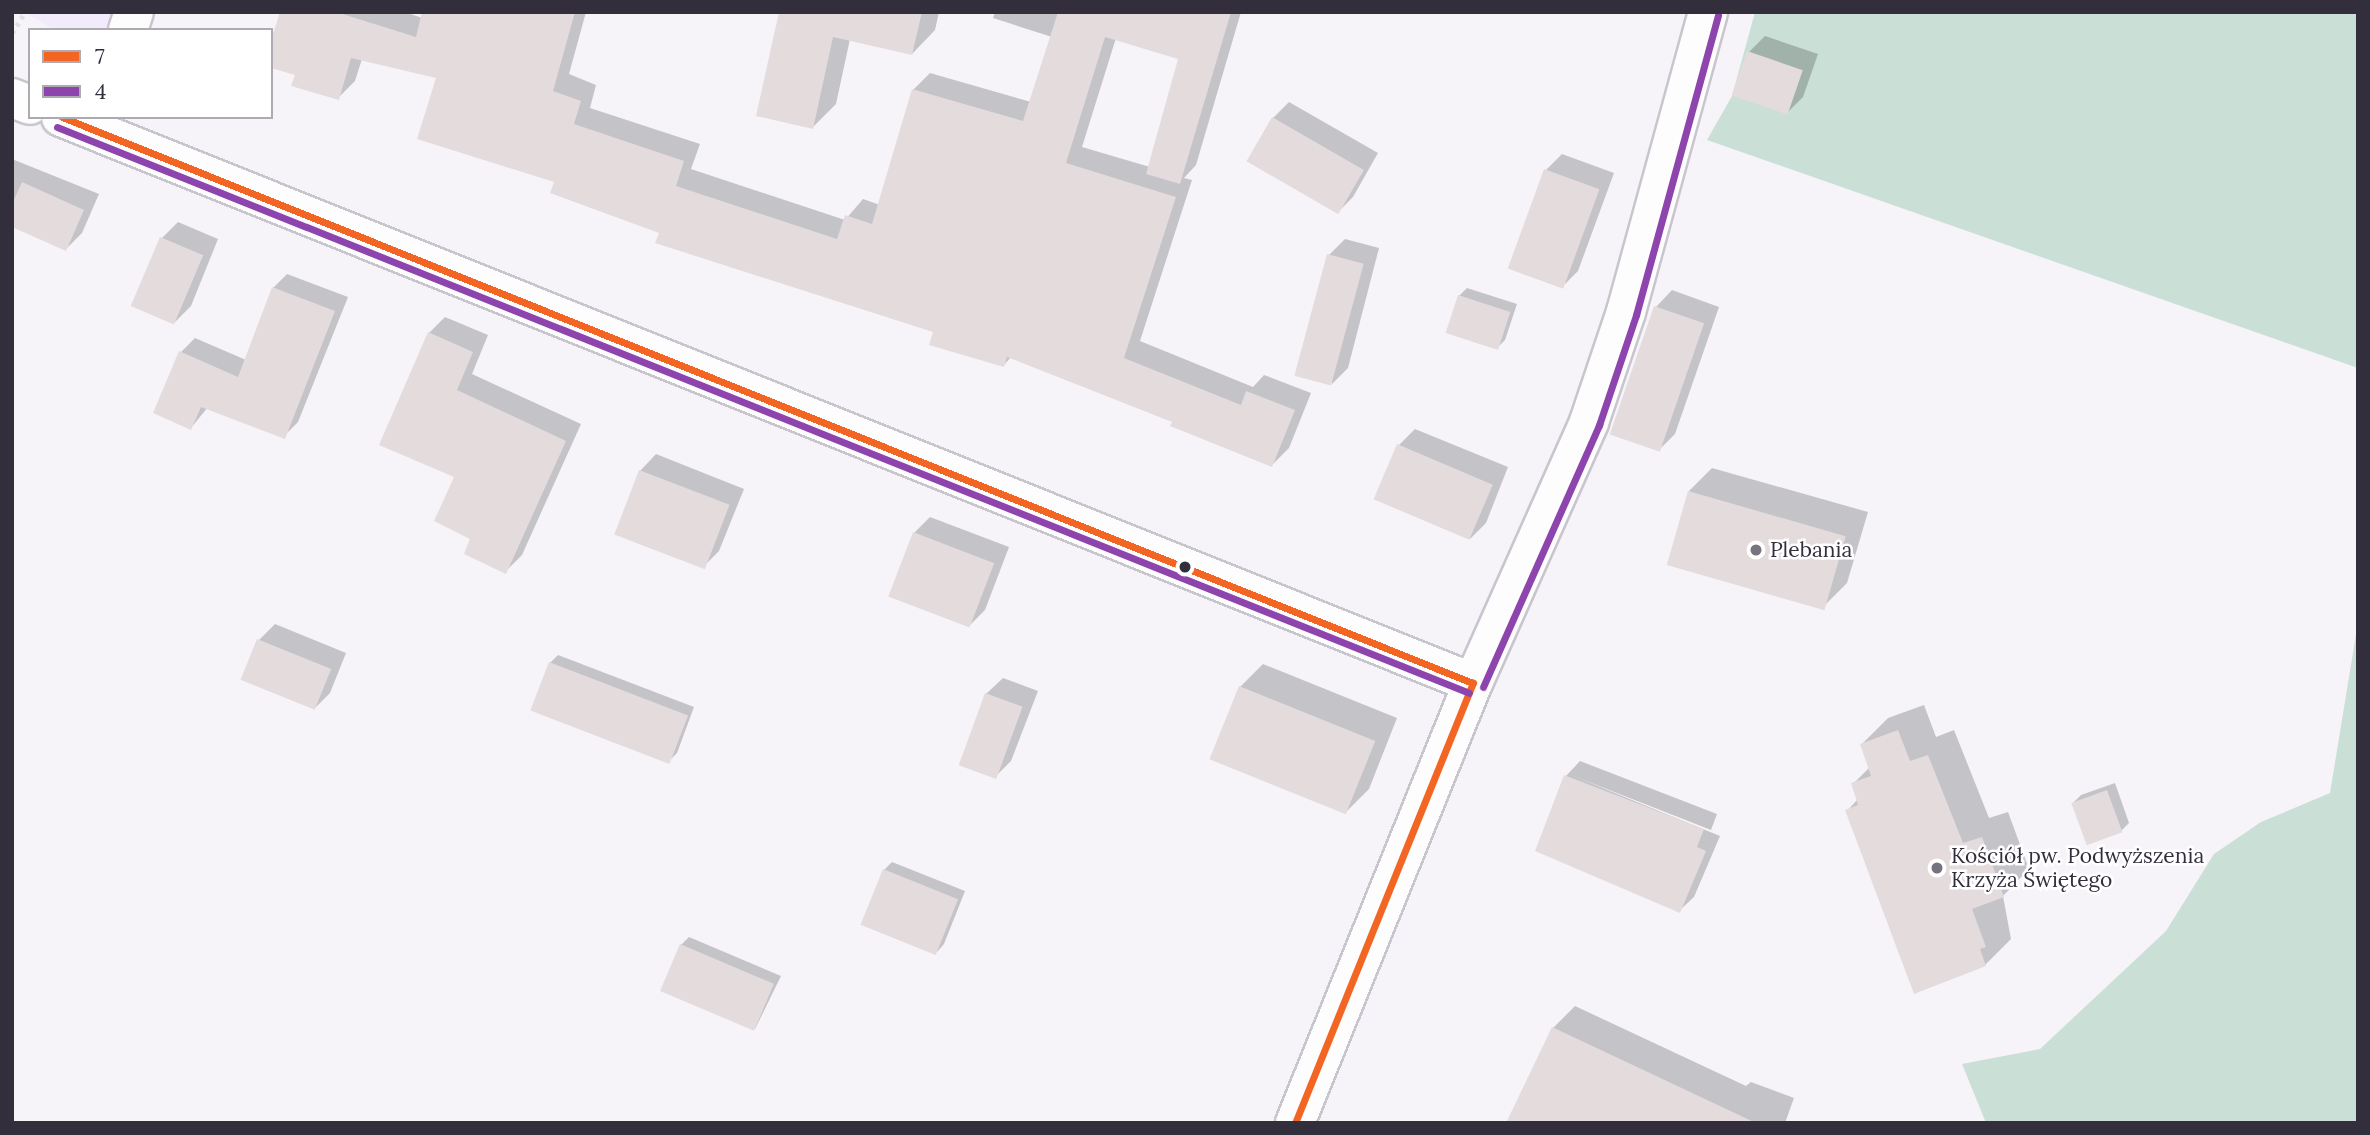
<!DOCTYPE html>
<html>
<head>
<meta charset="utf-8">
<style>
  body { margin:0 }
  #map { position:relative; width:2370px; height:1135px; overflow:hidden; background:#f6f4f9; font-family:Lora,serif }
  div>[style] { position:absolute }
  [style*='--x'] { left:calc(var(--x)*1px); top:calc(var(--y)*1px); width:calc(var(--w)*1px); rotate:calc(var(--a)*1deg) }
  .built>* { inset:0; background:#f1ebfb }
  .forest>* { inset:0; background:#cadfd6 }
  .shadow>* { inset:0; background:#0003 }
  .building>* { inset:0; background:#e4dbdd; transform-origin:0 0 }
  .path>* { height:4.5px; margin-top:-2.25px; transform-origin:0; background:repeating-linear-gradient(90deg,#e2e0e3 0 3.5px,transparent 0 8.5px) }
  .roads { filter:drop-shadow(2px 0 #c9c5ce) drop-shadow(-2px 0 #c9c5ce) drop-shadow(0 2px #c9c5ce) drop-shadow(0 -2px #c9c5ce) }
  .minor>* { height:38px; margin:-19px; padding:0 19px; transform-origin:19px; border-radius:19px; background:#fefdfe }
  .bus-1>* { height:7px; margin:-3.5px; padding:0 3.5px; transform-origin:3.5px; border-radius:3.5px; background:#f26522 }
  .bus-2>* { height:7px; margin:-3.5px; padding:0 3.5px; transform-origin:3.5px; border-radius:3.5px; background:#8e44ad }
  .dots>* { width:19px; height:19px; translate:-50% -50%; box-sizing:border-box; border:4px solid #fff; border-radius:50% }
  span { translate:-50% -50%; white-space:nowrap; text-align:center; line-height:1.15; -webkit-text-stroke:5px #fff; paint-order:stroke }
  .poi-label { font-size:21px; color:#332e3c }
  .left { translate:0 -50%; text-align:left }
  .frame { position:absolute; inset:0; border:14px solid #332e3c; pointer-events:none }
  .legend { position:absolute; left:28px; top:28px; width:245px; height:91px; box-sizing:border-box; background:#fff; border:2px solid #adabb1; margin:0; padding:9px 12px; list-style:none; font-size:21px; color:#332e3c }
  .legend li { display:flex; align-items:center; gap:14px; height:35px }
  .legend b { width:35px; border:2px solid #adabb1 }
</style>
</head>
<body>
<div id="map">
  <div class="built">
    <div style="clip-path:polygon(25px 12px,111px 12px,105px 30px,54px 30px)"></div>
  </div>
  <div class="forest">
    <div style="clip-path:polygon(1755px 12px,2358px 12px,2358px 368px,1707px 140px,1732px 96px)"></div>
    <div style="clip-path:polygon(2358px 622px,2358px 1123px,1986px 1123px,1962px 1064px,2040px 1049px,2166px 931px,2214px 854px,2261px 822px,2330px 793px)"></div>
  </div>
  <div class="shadow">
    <div style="clip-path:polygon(evenodd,282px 12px,405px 12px,422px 18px,424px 12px,586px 12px,569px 74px,596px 85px,590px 108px,700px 144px,691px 169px,845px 220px,863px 199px,880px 205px,913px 90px,930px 73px,1031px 102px,1052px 37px,993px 18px,995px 12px,1241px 12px,1196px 165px,1184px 178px,1192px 180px,1140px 341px,1253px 387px,1264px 375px,1311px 393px,1289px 448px,1272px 465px,1174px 421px,1011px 357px,1004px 365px,935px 331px,661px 231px,556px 181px,438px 77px,362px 59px,355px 81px,338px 98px,297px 74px,282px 12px,1116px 38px,1180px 57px,1150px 167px,1082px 147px,1116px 38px)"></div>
    <div style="clip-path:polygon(781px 12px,939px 12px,935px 30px,912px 54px,850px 39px,836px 104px,813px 127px)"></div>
    <div style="clip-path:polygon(1765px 36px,1818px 54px,1803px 97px,1787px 113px,1749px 52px)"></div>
    <div style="clip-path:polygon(1289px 102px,1378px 153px,1353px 197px,1337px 213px,1273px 118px)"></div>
    <div style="clip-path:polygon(1562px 154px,1614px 173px,1578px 271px,1562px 287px,1546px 170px)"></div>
    <div style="clip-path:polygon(12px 159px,99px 194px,82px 233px,66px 249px,12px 225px)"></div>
    <div style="clip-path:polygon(178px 222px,218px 239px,191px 306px,175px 322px,162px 238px)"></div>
    <div style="clip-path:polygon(1345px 239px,1379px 248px,1348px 368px,1332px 384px,1329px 255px)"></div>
    <div style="clip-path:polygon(287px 274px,348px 297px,298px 422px,284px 436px,208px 407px,191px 428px,181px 352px,195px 338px,246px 360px,273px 288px)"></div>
    <div style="clip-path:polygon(1467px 288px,1517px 304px,1505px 340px,1497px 348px,1459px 296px)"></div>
    <div style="clip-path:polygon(1672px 290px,1719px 307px,1675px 434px,1659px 450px,1612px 433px,1656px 307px)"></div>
    <div style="clip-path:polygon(445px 317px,488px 335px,472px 374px,581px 424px,522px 555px,506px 571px,472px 538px,456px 476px,429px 333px)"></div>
    <div style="clip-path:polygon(1415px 429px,1508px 467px,1486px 523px,1470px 539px,1399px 445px)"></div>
    <div style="clip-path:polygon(656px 454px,744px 489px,719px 551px,703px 567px,640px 471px)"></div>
    <div style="clip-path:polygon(1712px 468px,1868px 512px,1847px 583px,1824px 606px,1689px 491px)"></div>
    <div style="clip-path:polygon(930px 517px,1009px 547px,985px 610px,969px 626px,914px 533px)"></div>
    <div style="clip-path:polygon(275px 624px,346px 653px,330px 693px,314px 709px,259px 640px)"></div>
    <div style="clip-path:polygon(558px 655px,694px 707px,677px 753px,669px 761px,550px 663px)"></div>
    <div style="clip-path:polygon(1263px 664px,1397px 718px,1369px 789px,1346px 812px,1240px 687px)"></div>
    <div style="clip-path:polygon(1003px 678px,1038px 691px,1011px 761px,995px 777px,986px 694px)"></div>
    <div style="clip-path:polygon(1924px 705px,1936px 737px,1954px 730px,1989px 818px,2008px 812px,2029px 869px,2003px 896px,2011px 939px,1985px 965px,1847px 811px,1858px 799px,1853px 784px,1870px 767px,1862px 744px,1888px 718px)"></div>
    <div style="clip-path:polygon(1580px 761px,1717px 814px,1711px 830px,1571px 775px,1720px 836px,1694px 897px,1679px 911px,1537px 850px,1566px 776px)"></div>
    <div style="clip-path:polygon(2115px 783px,2129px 823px,2121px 831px,2073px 803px,2081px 795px)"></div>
    <div style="clip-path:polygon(892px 862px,965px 891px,944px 944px,937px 952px,884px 870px)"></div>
    <div style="clip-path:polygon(689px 937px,781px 976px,755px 1029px,681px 945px)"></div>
    <div style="clip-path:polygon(1575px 1006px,1746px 1086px,1751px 1082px,1794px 1098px,1785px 1123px,1508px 1123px,1553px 1028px)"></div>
  </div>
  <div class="building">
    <div style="clip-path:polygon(280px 12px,336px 12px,416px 37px,422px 12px,575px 12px,553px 91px,581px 101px,574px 124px,684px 161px,676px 186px,837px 239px,845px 215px,872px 224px,912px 89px,1023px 121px,1058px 12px,1231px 12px,1180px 184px,1146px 174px,1178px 59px,1105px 37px,1066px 163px,1176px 197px,1124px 358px,1241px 405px,1246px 391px,1295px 410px,1272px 467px,1170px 426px,1172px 422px,1007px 357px,1004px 367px,929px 345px,933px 332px,655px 243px,659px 233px,550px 193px,554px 182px,417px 139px,436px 78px,351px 58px,339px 100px,291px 86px,295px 75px,271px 68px,271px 40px)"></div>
    <div style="clip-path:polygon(779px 12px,922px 12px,912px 55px,833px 37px,813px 129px,756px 116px)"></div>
    <div style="left:1747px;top:51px;width:59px;height:47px;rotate:19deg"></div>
    <div style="left:1272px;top:117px;width:106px;height:51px;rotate:30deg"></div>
    <div style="left:1544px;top:169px;width:59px;height:106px;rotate:20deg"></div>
    <div style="clip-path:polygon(22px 182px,84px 210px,66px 251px,12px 227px,12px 204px)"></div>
    <div style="left:160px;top:237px;width:47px;height:75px;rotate:23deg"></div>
    <div style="left:1327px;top:254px;width:38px;height:126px;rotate:15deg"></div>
    <div style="clip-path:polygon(272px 287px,335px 311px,285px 439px,201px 407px,191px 430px,153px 413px,179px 351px,238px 377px)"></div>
    <div style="left:1458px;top:295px;width:55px;height:40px;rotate:18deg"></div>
    <div style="left:1654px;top:306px;width:53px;height:136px;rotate:19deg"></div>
    <div style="clip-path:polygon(428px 332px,473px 352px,457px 390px,566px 441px,506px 574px,464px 554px,470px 539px,434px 521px,454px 477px,379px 445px)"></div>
    <div style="left:1397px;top:444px;width:104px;height:60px;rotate:23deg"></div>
    <div style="left:639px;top:470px;width:97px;height:69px;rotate:21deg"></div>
    <div style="left:1688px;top:491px;width:164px;height:77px;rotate:16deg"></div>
    <div style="left:913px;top:532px;width:87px;height:69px;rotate:21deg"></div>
    <div style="left:257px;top:639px;width:80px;height:44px;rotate:22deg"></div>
    <div style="left:549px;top:662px;width:149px;height:52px;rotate:21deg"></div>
    <div style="left:1239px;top:686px;width:147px;height:79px;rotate:22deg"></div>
    <div style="left:985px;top:693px;width:40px;height:77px;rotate:20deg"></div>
    <div style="clip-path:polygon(1898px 730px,1910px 761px,1928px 755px,1963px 843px,1982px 837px,2004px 897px,1972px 909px,1986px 947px,1980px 949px,1986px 966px,1914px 994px,1845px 810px,1858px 805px,1851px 783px,1871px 776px,1860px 744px)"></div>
    <div style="clip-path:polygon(1564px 775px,1704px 829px,1697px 847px,1706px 851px,1680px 913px,1535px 851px)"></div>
    <div style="left:2107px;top:790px;width:45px;height:38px;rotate:70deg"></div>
    <div style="left:883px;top:869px;width:81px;height:60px;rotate:22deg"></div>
    <div style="left:680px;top:944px;width:102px;height:51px;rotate:23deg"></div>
    <div style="clip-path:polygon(1552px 1027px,1756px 1123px,1506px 1123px)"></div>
  </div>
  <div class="path">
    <div style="--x:12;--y:33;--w:25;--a:-58"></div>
  </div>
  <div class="roads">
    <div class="minor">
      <div style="--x:128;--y:30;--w:19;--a:-72"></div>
      <div style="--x:12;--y:98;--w:19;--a:21"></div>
      <div style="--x:61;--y:117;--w:1521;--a:21.84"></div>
      <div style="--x:1295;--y:1123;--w:475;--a:-68"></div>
      <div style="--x:1473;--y:683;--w:286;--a:-66"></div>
      <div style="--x:1589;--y:422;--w:116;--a:-71.4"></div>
      <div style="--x:1626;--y:312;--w:311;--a:-74.7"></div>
    </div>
  </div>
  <div class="bus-1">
    <div style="--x:62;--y:117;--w:1520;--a:21.86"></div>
    <div style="--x:1295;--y:1123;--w:475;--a:-68"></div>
  </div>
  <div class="bus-2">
    <div style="--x:57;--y:127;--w:1521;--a:21.84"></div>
    <div style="--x:1483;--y:687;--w:287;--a:-66.1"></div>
    <div style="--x:1599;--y:425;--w:116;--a:-71.4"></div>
    <div style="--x:1636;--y:315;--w:311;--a:-74.7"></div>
  </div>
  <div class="dots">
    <div style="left:1756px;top:550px;background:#77737e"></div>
    <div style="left:1185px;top:567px;background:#332e3c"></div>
    <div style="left:1937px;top:868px;background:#77737e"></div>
  </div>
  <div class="poi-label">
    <span class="left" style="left:1770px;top:550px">Plebania</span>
    <span class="left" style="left:1951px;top:868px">Kościół pw. Podwyższenia<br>Krzyża Świętego</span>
  </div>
  <div class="frame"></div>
  <ul class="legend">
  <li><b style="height:9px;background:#f26522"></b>7</li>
  <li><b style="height:9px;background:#8e44ad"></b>4</li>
  </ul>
</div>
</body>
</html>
